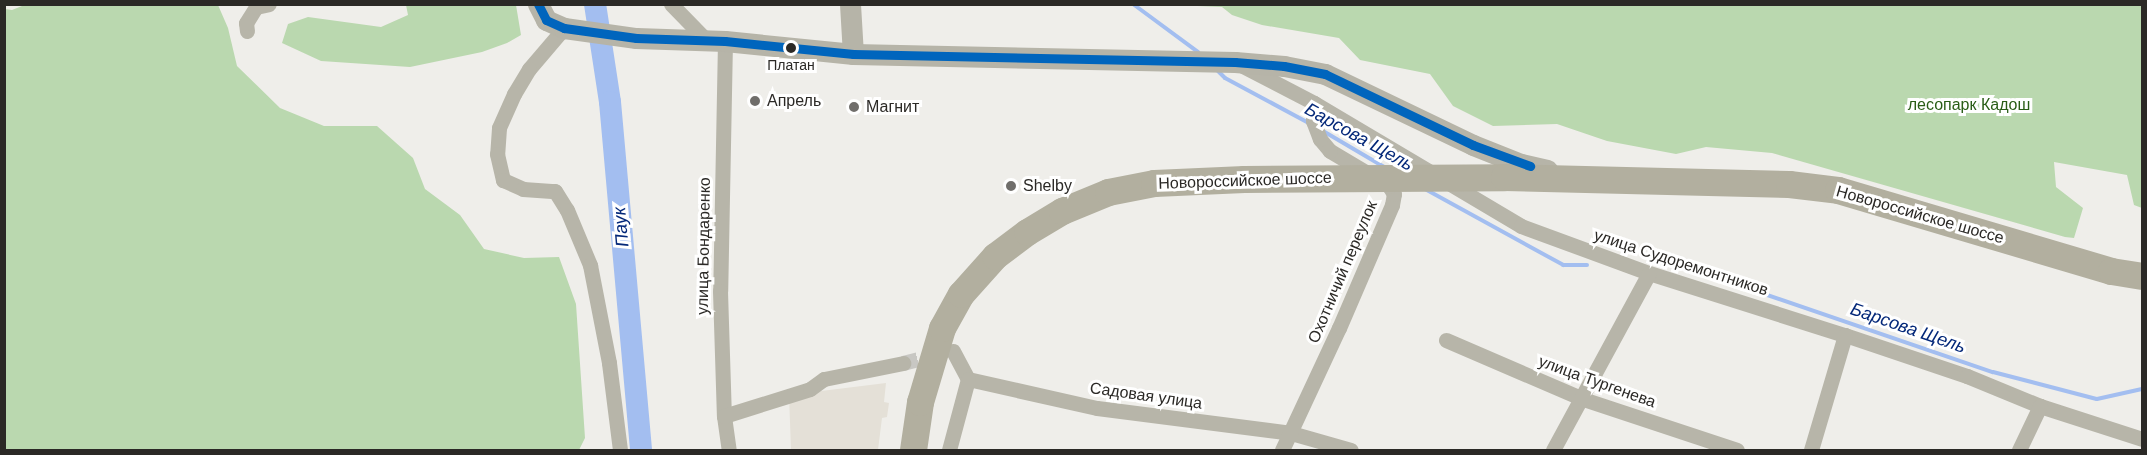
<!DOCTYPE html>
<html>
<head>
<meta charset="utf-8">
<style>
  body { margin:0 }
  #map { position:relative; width:2147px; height:455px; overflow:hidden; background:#efeeea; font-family:Helvetica,sans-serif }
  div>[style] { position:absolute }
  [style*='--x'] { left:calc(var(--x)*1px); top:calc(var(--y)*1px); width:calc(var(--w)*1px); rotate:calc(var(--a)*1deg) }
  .built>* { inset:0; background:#e4e0d7 }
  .forest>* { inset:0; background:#bad8af }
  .stream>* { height:4px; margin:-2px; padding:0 2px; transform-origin:2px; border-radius:2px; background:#a3bef0 }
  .river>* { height:22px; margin:-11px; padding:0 11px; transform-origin:11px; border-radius:11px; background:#a3bef0 }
  .street-tunnel>* { height:15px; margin-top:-7.5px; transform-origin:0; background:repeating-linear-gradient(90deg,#c8c7c3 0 15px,transparent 0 23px) }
  .street>* { height:15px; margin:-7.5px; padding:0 7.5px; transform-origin:7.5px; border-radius:7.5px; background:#b7b5a9 }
  .secondary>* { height:21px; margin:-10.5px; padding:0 10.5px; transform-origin:10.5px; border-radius:10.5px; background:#b6b4a8 }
  .highway>* { height:27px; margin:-13.5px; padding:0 13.5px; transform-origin:13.5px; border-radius:13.5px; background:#b2af9f }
  .bus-1>* { height:9px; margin:-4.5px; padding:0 4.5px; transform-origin:4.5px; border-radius:4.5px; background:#0065bd }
  .dots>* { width:16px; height:16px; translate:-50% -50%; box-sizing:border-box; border:3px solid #fff; border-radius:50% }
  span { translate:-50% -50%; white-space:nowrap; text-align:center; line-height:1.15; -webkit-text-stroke:6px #fff; paint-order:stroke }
  .bus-label { font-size:14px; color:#2b2926 }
  .poi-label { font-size:16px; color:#2b2926 }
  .left { translate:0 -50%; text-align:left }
  .park-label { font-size:16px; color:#295d16 }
  .street-label { font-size:16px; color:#2b2926 }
  .water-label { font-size:18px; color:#042879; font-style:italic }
  .frame { position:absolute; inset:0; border:6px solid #2b2926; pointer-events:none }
</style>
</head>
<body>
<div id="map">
  <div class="built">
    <div style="clip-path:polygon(886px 383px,884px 402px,889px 403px,887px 417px,882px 418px,878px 450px,791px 450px,789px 395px)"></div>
  </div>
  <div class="forest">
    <div style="clip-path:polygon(27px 4px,218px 5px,228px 28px,237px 66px,280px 108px,324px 126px,377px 126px,413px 158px,425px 189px,460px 215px,484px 249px,524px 258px,559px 257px,576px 304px,585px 438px,579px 450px,5px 450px,5px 9px,12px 10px)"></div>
    <div style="clip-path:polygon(406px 5px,516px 5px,521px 35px,507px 43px,482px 52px,410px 67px,321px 61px,282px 43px,288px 24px,308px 17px,381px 27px,408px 15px)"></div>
    <div style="clip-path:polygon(1173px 5px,2142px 5px,2142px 208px,2134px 205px,2127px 175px,2054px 162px,2056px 187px,2083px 208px,2074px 238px,2065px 237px,1772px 153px,1706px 147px,1676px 154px,1607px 141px,1557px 124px,1493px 126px,1453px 106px,1430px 74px,1360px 60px,1339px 38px,1262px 25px,1232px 15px,1222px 7px)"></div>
  </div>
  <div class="stream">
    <div style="--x:1133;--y:4;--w:81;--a:36.4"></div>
    <div style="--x:1217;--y:70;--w:11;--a:45"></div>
    <div style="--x:1225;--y:78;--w:95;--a:28.2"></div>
    <div style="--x:1323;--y:131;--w:71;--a:30.5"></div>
    <div style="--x:1425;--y:189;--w:158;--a:28.8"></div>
    <div style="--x:1563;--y:265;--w:24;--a:0"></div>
    <div style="--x:1668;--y:261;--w:343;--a:18.9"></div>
    <div style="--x:1993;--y:372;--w:107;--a:14.6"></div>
    <div style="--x:2097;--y:399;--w:46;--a:-12.5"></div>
  </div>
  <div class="river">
    <div style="--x:595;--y:4;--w:99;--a:81.3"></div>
    <div style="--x:610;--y:102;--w:349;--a:84.9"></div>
  </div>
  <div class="street-tunnel">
    <div style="--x:903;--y:363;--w:36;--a:-14"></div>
  </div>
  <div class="street">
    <div style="--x:671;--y:4;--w:50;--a:45.8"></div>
    <div style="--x:564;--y:28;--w:54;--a:130.5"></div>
    <div style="--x:529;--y:69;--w:29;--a:121"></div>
    <div style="--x:514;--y:94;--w:37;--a:114"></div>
    <div style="--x:499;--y:128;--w:26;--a:94"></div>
    <div style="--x:497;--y:154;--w:27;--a:77"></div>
    <div style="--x:503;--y:180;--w:22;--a:24"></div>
    <div style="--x:523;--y:189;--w:32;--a:4"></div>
    <div style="--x:555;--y:191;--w:22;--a:58"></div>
    <div style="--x:567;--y:210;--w:60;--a:67.3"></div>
    <div style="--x:590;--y:265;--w:100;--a:79"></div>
    <div style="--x:609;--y:363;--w:88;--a:82.8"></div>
    <div style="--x:247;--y:31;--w:8;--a:-97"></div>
    <div style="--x:246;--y:23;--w:19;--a:-58"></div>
    <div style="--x:256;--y:7;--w:13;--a:-13"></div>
    <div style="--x:725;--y:41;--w:250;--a:91.1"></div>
    <div style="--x:720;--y:291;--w:125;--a:88.2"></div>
    <div style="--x:724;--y:416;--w:34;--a:82"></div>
    <div style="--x:1243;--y:66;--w:80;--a:27.5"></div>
    <div style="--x:1314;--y:103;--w:241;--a:30.7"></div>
    <div style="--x:1521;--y:226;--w:136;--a:20.2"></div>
    <div style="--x:1649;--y:273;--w:206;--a:17.6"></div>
    <div style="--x:1845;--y:335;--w:129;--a:18.6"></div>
    <div style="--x:1967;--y:376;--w:79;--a:22.3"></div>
    <div style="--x:2040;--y:406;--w:107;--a:17.9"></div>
    <div style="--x:1446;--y:340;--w:149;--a:23.3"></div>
    <div style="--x:1583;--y:399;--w:162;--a:18.3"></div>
    <div style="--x:953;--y:351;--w:32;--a:62"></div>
    <div style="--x:968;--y:379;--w:132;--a:12.7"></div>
    <div style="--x:1097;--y:408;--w:196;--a:7.3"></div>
    <div style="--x:1291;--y:433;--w:62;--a:15.8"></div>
    <div style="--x:724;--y:416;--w:90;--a:-17.4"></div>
    <div style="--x:810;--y:389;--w:17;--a:-36"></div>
    <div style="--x:824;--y:379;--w:81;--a:-11.4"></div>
    <div style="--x:949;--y:450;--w:73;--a:-75"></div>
    <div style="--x:1282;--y:450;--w:135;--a:-65"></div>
    <div style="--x:1339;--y:328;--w:134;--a:-66.7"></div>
    <div style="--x:1392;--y:205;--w:11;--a:-80"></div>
    <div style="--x:1394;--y:194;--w:9;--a:-122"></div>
    <div style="--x:1389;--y:186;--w:69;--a:-149.3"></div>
    <div style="--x:1330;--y:151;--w:16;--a:-130"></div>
    <div style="--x:1320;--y:139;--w:19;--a:-111"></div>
    <div style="--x:1313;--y:121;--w:18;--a:-87"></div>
    <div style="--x:1553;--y:450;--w:201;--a:-61.5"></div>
    <div style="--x:1811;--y:450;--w:120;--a:-73.5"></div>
    <div style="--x:2019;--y:450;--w:49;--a:-64.5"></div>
  </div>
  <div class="secondary">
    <div style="--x:538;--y:4;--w:18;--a:63"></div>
    <div style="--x:546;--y:20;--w:20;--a:24"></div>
    <div style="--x:564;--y:28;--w:73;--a:7.9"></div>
    <div style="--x:636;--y:38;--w:89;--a:1.9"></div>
    <div style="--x:725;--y:41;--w:129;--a:5.8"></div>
    <div style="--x:853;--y:54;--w:382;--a:1.2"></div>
    <div style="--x:1235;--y:62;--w:49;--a:4.7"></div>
    <div style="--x:1284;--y:66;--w:42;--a:11"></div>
    <div style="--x:1325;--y:74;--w:164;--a:25.6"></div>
    <div style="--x:1473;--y:145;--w:52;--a:21.6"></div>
    <div style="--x:1521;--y:164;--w:27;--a:13"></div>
    <div style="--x:850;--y:4;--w:50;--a:86.6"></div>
  </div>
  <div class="highway">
    <div style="--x:913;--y:450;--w:49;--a:-81.7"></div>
    <div style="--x:920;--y:402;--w:77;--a:-73.4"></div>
    <div style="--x:942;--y:328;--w:39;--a:-61"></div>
    <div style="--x:961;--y:294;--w:51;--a:-48.2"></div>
    <div style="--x:995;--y:256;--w:40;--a:-37"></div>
    <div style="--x:1027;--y:232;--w:41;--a:-31"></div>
    <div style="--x:1062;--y:211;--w:50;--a:-22.4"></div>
    <div style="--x:1108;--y:192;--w:47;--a:-11.1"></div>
    <div style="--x:1154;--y:183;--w:90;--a:-2.5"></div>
    <div style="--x:1244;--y:179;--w:260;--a:-0.4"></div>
    <div style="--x:1504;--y:177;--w:285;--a:1.4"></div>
    <div style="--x:1789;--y:184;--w:49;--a:7"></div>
    <div style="--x:1838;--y:190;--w:285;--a:16.5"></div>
    <div style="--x:2111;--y:271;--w:31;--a:9"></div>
  </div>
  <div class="bus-1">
    <div style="--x:538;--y:4;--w:18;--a:63"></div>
    <div style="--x:546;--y:20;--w:20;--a:24"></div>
    <div style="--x:564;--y:28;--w:73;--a:7.9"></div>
    <div style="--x:636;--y:38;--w:89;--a:1.9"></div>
    <div style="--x:725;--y:41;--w:129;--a:5.8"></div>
    <div style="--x:853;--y:54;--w:382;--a:1.2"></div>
    <div style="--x:1235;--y:62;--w:49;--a:4.7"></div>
    <div style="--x:1284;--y:66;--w:42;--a:11"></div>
    <div style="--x:1325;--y:74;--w:164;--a:25.6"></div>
    <div style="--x:1473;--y:145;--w:61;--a:20.2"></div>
  </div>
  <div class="dots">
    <div style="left:791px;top:48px;background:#2b2926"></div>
    <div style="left:755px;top:101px;background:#706e6b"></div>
    <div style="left:854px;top:107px;background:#706e6b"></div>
    <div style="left:1011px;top:186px;background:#706e6b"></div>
  </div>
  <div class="bus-label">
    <span style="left:791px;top:65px">Платан</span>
  </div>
  <div class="poi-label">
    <span class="left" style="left:767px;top:101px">Апрель</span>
    <span class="left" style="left:866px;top:107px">Магнит</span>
    <span class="left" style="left:1023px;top:186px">Shelby</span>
  </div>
  <div class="park-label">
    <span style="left:1969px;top:105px">лесопарк Кадош</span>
  </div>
  <div class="street-label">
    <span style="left:1245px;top:181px;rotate:-2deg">Новороссийское шоссе</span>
    <span style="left:1920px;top:215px;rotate:16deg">Новороссийское шоссе</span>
    <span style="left:704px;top:246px;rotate:-89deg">улица Бондаренко</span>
    <span style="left:1681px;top:263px;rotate:18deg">улица Судоремонтников</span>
    <span style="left:1343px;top:272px;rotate:-67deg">Охотничий переулок</span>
    <span style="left:1597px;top:382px;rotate:20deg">улица Тургенева</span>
    <span style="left:1146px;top:396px;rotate:8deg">Садовая улица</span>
  </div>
  <div class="water-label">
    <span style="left:1359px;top:137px;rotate:29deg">Барсова Щель</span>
    <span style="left:621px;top:227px;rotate:-95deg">Паук</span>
    <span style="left:1908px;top:328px;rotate:19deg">Барсова Щель</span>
  </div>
  <div class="frame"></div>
</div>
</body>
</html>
